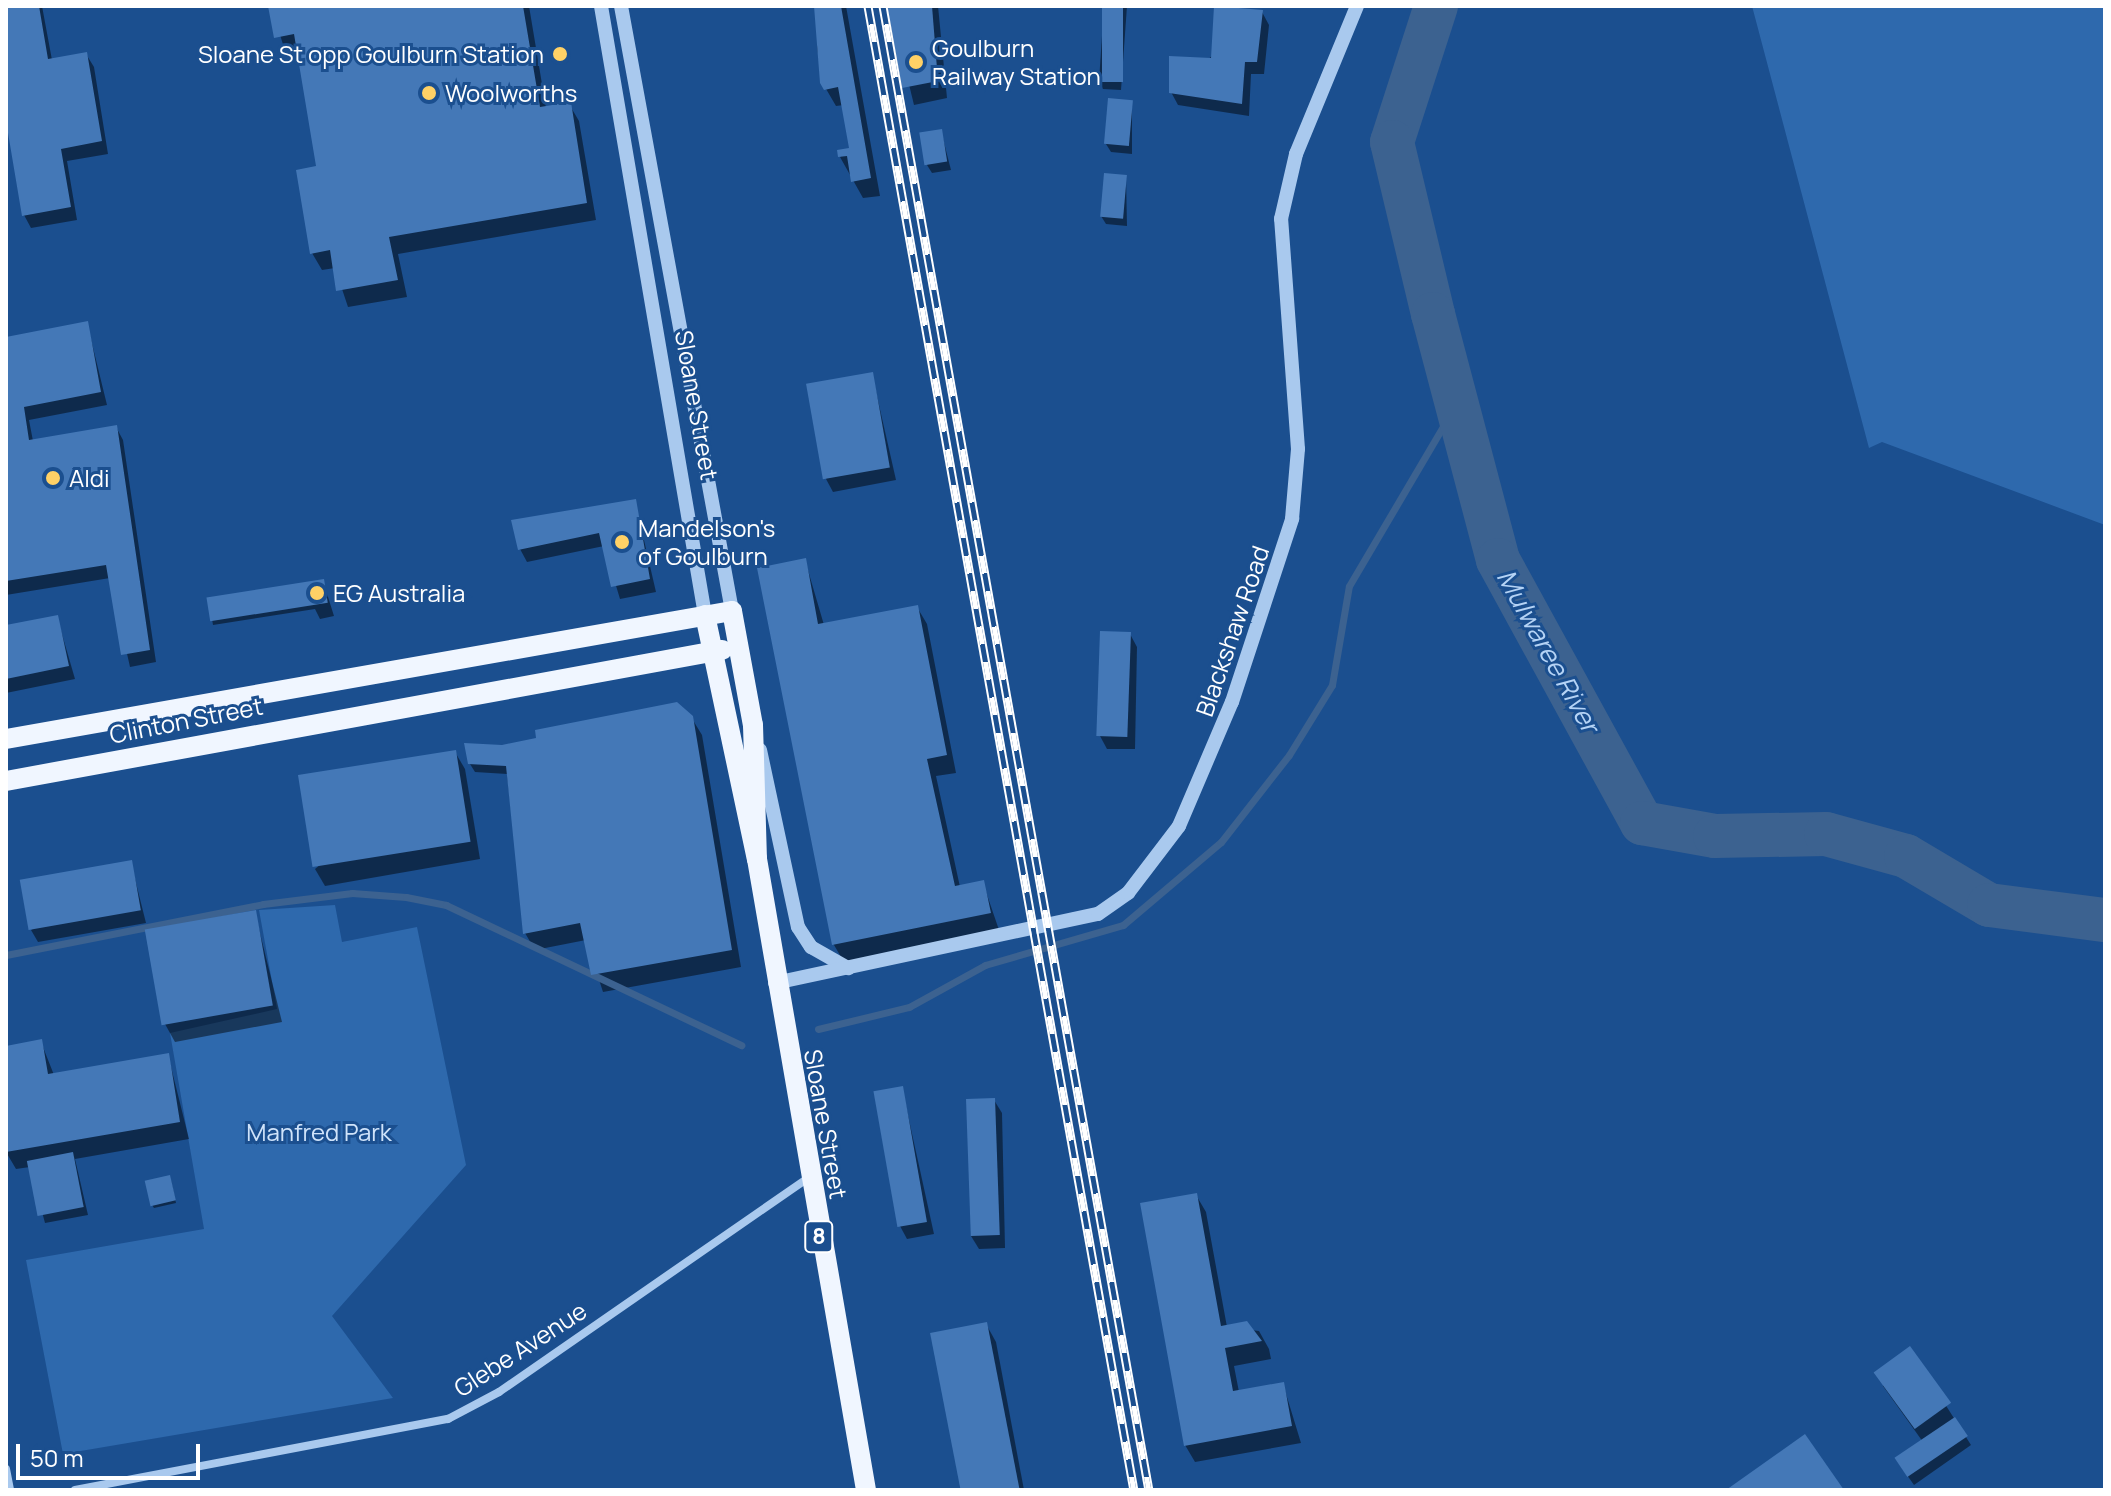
<!DOCTYPE html>
<html>
<head>
<meta charset="utf-8">
<style>
  body { margin:0 }
  #map { position:relative; width:2111px; height:1496px; overflow:hidden; background:#1b4f8f; font-family:Manrope,sans-serif }
  div>[style] { position:absolute }
  [style*='--x'] { left:calc(var(--x)*1px); top:calc(var(--y)*1px); width:calc(var(--w)*1px); rotate:calc(var(--a)*1deg) }
  .green>* { inset:0; background:#2e69ad }
  .shadow>* { inset:0; background:#0007 }
  .stream>* { height:7px; margin:-3.5px; padding:0 3.5px; transform-origin:3.5px; border-radius:3.5px; background:#3c6290 }
  .river>* { height:44px; margin:-22px; padding:0 22px; transform-origin:22px; border-radius:22px; background:#3c6290 }
  .building>* { inset:0; background:#4478b7; transform-origin:0 0 }
  .minor>* { height:8px; margin:-4px; padding:0 4px; transform-origin:4px; border-radius:4px; background:#a9c9ee }
  .tertiary>* { height:14px; margin:-7px; padding:0 7px; transform-origin:7px; border-radius:7px; background:#a9c9ee }
  .primary>* { height:20px; margin:-10px; padding:0 10px; transform-origin:10px; border-radius:10px; background:#f0f6ff }
  .rail>* { height:9px; margin-top:-4.5px; transform-origin:0; background:repeating-linear-gradient(90deg,#1b4f8f 0 18px,#fff 0 36px); box-sizing:border-box; border-block:2px solid #fff }
  .dots>* { width:22px; height:22px; translate:-50% -50%; box-sizing:border-box; border:4px solid #1b4f8f; border-radius:50% }
  span { translate:-50% -50%; white-space:nowrap; text-align:center; line-height:1.15; -webkit-text-stroke:6px #1b4f8f; paint-order:stroke }
  .shield-label span { padding:2px 6px; background:#1b4f8f; border:2px solid; border-radius:6px; -webkit-text-stroke-width:0 }
  .shield-label { font-size:22px; color:#fff; font-weight:700 }
  .poi-label { font-size:24px; color:#fff }
  .left { translate:0 -50%; text-align:left }
  .right { translate:-100% -50%; text-align:right }
  .street-label { font-size:24px; color:#fff }
  .park-label { font-size:24px; color:#cfe3fa }
  .water-label { font-size:26px; color:#b5d3f5; font-style:italic }
  .frame { position:absolute; inset:0; border:8px solid #fff; pointer-events:none }
  .scale { position:absolute; left:16px; top:1444px; width:184px; height:36px; box-sizing:border-box; border:4px solid #fff; border-top:0; padding-left:10px; font-size:24px; line-height:28px; white-space:nowrap; color:#fff; -webkit-text-stroke:6px #1b4f8f; paint-order:stroke }
</style>
</head>
<body>
<div id="map">
  <div class="green">
    <div style="clip-path:polygon(1752px 6px,2105px 6px,2105px 525px,1882px 442px,1869px 448px)"></div>
    <div style="clip-path:polygon(335px 905px,342px 942px,417px 927px,466px 1165px,332px 1316px,393px 1398px,63px 1454px,26px 1260px,204px 1229px,170px 1033px,277px 1009px,259px 910px)"></div>
  </div>
  <div class="shadow">
    <div style="clip-path:polygon(6px 6px,42px 6px,52px 60px,86px 54px,94px 67px,108px 154px,67px 161px,77px 220px,31px 228px,24px 215px,6px 109px)"></div>
    <div style="clip-path:polygon(271px 6px,529px 6px,546px 108px,569px 104px,579px 121px,596px 220px,398px 254px,407px 297px,348px 307px,335px 268px,322px 270px,312px 253px,318px 168px,299px 52px,286px 54px)"></div>
    <div style="clip-path:polygon(815px 6px,846px 6px,880px 196px,863px 198px,840px 157px,851px 149px,844px 105px,836px 106px,822px 82px,817px 46px,824px 42px)"></div>
    <div style="clip-path:polygon(890px 6px,938px 6px,947px 98px,914px 105px)"></div>
    <div style="clip-path:polygon(1104px 6px,1127px 6px,1121px 90px,1103px 89px,1099px 81px)"></div>
    <div style="clip-path:polygon(1262px 12px,1269px 25px,1264px 74px,1251px 74px,1249px 116px,1178px 105px,1171px 92px)"></div>
    <div style="clip-path:polygon(1132px 102px,1132px 154px,1111px 152px,1106px 144px)"></div>
    <div style="clip-path:polygon(941px 131px,951px 170px,932px 173px,927px 165px)"></div>
    <div style="clip-path:polygon(1126px 177px,1127px 226px,1106px 224px,1101px 216px)"></div>
    <div style="clip-path:polygon(87px 323px,107px 405px,29px 420px,33px 441px,116px 427px,123px 440px,156px 662px,130px 667px,110px 578px,6px 595px,6px 339px)"></div>
    <div style="clip-path:polygon(872px 374px,896px 480px,833px 492px,826px 479px)"></div>
    <div style="clip-path:polygon(635px 501px,656px 592px,620px 599px,604px 546px,527px 562px,520px 549px)"></div>
    <div style="clip-path:polygon(805px 560px,824px 625px,917px 607px,927px 624px,956px 773px,936px 776px,960px 887px,983px 883px,999px 930px,844px 962px,834px 945px,760px 569px)"></div>
    <div style="clip-path:polygon(323px 581px,334px 616px,320px 619px,315px 609px,213px 625px,209px 601px)"></div>
    <div style="clip-path:polygon(57px 617px,75px 679px,6px 693px,6px 627px)"></div>
    <div style="clip-path:polygon(1130px 634px,1137px 647px,1135px 749px,1107px 749px,1100px 736px)"></div>
    <div style="clip-path:polygon(691px 717px,702px 735px,741px 967px,603px 992px,586px 940px,535px 950px,525px 933px,507px 774px,475px 772px,470px 764px,502px 747px)"></div>
    <div style="clip-path:polygon(455px 752px,465px 769px,480px 859px,325px 886px,315px 869px)"></div>
    <div style="clip-path:polygon(131px 863px,146px 923px,38px 942px,31px 930px)"></div>
    <div style="clip-path:polygon(255px 913px,282px 1022px,175px 1042px,165px 1024px)"></div>
    <div style="clip-path:polygon(41px 1042px,54px 1075px,168px 1055px,189px 1139px,75px 1159px,88px 1215px,45px 1223px,30px 1167px,16px 1169px,6px 1152px,6px 1048px)"></div>
    <div style="clip-path:polygon(902px 1088px,934px 1234px,907px 1239px,900px 1226px)"></div>
    <div style="clip-path:polygon(994px 1100px,1002px 1113px,1005px 1248px,979px 1249px,971px 1236px)"></div>
    <div style="clip-path:polygon(171px 1181px,176px 1203px,154px 1208px,152px 1205px)"></div>
    <div style="clip-path:polygon(1196px 1195px,1206px 1212px,1227px 1327px,1259px 1331px,1269px 1349px,1271px 1359px,1234px 1366px,1239px 1392px,1283px 1384px,1301px 1443px,1195px 1462px,1185px 1445px)"></div>
    <div style="clip-path:polygon(986px 1324px,996px 1342px,1024px 1490px,962px 1490px)"></div>
    <div style="clip-path:polygon(1910px 1349px,1971px 1445px,1914px 1485px,1902px 1468px,1923px 1442px,1883px 1386px)"></div>
  </div>
  <div class="stream">
    <div style="--x:6;--y:955;--w:262;--a:-11.2"></div>
    <div style="--x:263;--y:904;--w:90;--a:-7"></div>
    <div style="--x:352;--y:893;--w:54;--a:4.2"></div>
    <div style="--x:406;--y:897;--w:41;--a:11.3"></div>
    <div style="--x:446;--y:905;--w:327;--a:25.4"></div>
    <div style="--x:818;--y:1029;--w:94;--a:-13.6"></div>
    <div style="--x:909;--y:1007;--w:87;--a:-28.9"></div>
    <div style="--x:985;--y:965;--w:144;--a:-16.2"></div>
    <div style="--x:1123;--y:925;--w:128;--a:-40.3"></div>
    <div style="--x:1221;--y:842;--w:110;--a:-52"></div>
    <div style="--x:1289;--y:755;--w:82;--a:-58.4"></div>
    <div style="--x:1332;--y:685;--w:100;--a:-80.3"></div>
    <div style="--x:1349;--y:586;--w:212;--a:-59.5"></div>
  </div>
  <div class="river">
    <div style="--x:1436;--y:6;--w:143;--a:107.9"></div>
    <div style="--x:1392;--y:142;--w:177;--a:76.6"></div>
    <div style="--x:1433;--y:314;--w:254;--a:75.2"></div>
    <div style="--x:1498;--y:560;--w:300;--a:61.3"></div>
    <div style="--x:1642;--y:823;--w:74;--a:10.1"></div>
    <div style="--x:1715;--y:836;--w:111;--a:-1"></div>
    <div style="--x:1826;--y:834;--w:83;--a:15.4"></div>
    <div style="--x:1906;--y:856;--w:96;--a:30.6"></div>
    <div style="--x:1989;--y:905;--w:117;--a:7.4"></div>
  </div>
  <div class="building">
    <div style="clip-path:polygon(6px 6px,39px 6px,48px 59px,87px 52px,102px 141px,61px 149px,71px 207px,22px 216px,6px 121px)"></div>
    <div style="clip-path:polygon(268px 6px,523px 6px,540px 107px,571px 102px,587px 203px,389px 237px,398px 280px,336px 291px,330px 250px,310px 254px,296px 170px,316px 166px,294px 34px,274px 38px)"></div>
    <div style="clip-path:polygon(814px 6px,841px 6px,871px 178px,851px 182px,847px 156px,838px 157px,837px 150px,849px 148px,838px 87px,824px 90px,820px 83px)"></div>
    <div style="clip-path:polygon(887px 6px,932px 6px,938px 81px,902px 88px)"></div>
    <div style="left:1102px;top:6px;width:21px;height:76px"></div>
    <div style="clip-path:polygon(1214px 6px,1263px 10px,1257px 62px,1245px 62px,1242px 104px,1169px 93px,1169px 56px,1211px 58px)"></div>
    <div style="left:1108px;top:98px;width:25px;height:46px;rotate:5deg"></div>
    <div style="left:942px;top:129px;width:33px;height:23px;rotate:81deg"></div>
    <div style="left:1104px;top:173px;width:23px;height:44px;rotate:5deg"></div>
    <div style="clip-path:polygon(88px 321px,101px 392px,24px 407px,29px 440px,117px 425px,150px 650px,121px 655px,106px 565px,6px 581px,6px 337px)"></div>
    <div style="left:873px;top:372px;width:97px;height:68px;rotate:80deg"></div>
    <div style="clip-path:polygon(636px 499px,650px 579px,611px 587px,599px 533px,518px 550px,511px 520px)"></div>
    <div style="clip-path:polygon(806px 558px,818px 624px,918px 605px,947px 755px,927px 759px,955px 886px,984px 880px,991px 913px,832px 945px,757px 568px)"></div>
    <div style="left:324px;top:579px;width:24px;height:119px;rotate:81deg"></div>
    <div style="clip-path:polygon(58px 615px,69px 666px,6px 679px,6px 625px)"></div>
    <div style="left:1100px;top:631px;width:31px;height:105px;rotate:2deg"></div>
    <div style="clip-path:polygon(677px 702px,693px 716px,732px 950px,591px 975px,580px 923px,523px 934px,506px 766px,468px 764px,464px 743px,502px 745px,536px 738px,535px 730px)"></div>
    <div style="left:456px;top:750px;width:93px;height:160px;rotate:81deg"></div>
    <div style="left:132px;top:860px;width:51px;height:114px;rotate:80deg"></div>
    <div style="left:256px;top:910px;width:97px;height:113px;rotate:80deg"></div>
    <div style="clip-path:polygon(42px 1039px,48px 1074px,169px 1053px,180px 1122px,6px 1152px,6px 1046px)"></div>
    <div style="left:903px;top:1086px;width:138px;height:30px;rotate:80deg"></div>
    <div style="left:995px;top:1098px;width:137px;height:29px;rotate:88deg"></div>
    <div style="left:73px;top:1152px;width:56px;height:47px;rotate:79deg"></div>
    <div style="left:170px;top:1175px;width:26px;height:26px;rotate:77deg"></div>
    <div style="clip-path:polygon(1197px 1193px,1221px 1326px,1247px 1321px,1262px 1341px,1225px 1348px,1233px 1391px,1284px 1382px,1292px 1426px,1184px 1446px,1140px 1203px)"></div>
    <div style="left:987px;top:1322px;width:171px;height:58px;rotate:79deg"></div>
    <div style="left:1910px;top:1346px;width:70px;height:45px;rotate:54deg"></div>
    <div style="left:1955px;top:1417px;width:23px;height:73px;rotate:56deg"></div>
    <div style="clip-path:polygon(1805px 1434px,1844px 1490px,1726px 1490px)"></div>
  </div>
  <div class="minor">
    <div style="--x:6;--y:1469;--w:21;--a:79"></div>
    <div style="--x:75;--y:1490;--w:380;--a:-10.8"></div>
    <div style="--x:448;--y:1419;--w:58;--a:-27.9"></div>
    <div style="--x:499;--y:1392;--w:376;--a:-34.7"></div>
  </div>
  <div class="tertiary">
    <div style="--x:601;--y:6;--w:618;--a:80.31"></div>
    <div style="--x:621;--y:6;--w:615;--a:79.6"></div>
    <div style="--x:760;--y:750;--w:181;--a:77.9"></div>
    <div style="--x:798;--y:927;--w:24;--a:57"></div>
    <div style="--x:811;--y:947;--w:43;--a:29.6"></div>
    <div style="--x:775;--y:983;--w:330;--a:-12.1"></div>
    <div style="--x:1098;--y:914;--w:37;--a:-35"></div>
    <div style="--x:1128;--y:893;--w:84;--a:-52.7"></div>
    <div style="--x:1179;--y:826;--w:135;--a:-66.9"></div>
    <div style="--x:1232;--y:702;--w:193;--a:-71.8"></div>
    <div style="--x:1292;--y:519;--w:70;--a:-85.1"></div>
    <div style="--x:1298;--y:449;--w:231;--a:-94.2"></div>
    <div style="--x:1281;--y:219;--w:67;--a:-77"></div>
    <div style="--x:1296;--y:154;--w:160;--a:-67.6"></div>
  </div>
  <div class="primary">
    <div style="--x:705;--y:615;--w:249;--a:78"></div>
    <div style="--x:757;--y:859;--w:640;--a:80.2"></div>
    <div style="--x:6;--y:739;--w:737;--a:-10"></div>
    <div style="--x:732;--y:611;--w:116;--a:79.6"></div>
    <div style="--x:753;--y:725;--w:134;--a:88.3"></div>
    <div style="--x:6;--y:781;--w:728;--a:-10.37"></div>
  </div>
  <div class="rail">
    <div style="--x:868;--y:6;--w:1508;--a:79.84"></div>
    <div style="--x:883;--y:6;--w:1508;--a:79.84"></div>
  </div>
  <div class="dots">
    <div style="left:560px;top:54px;background:#ffd166"></div>
    <div style="left:916px;top:62px;background:#ffd166"></div>
    <div style="left:429px;top:93px;background:#ffd166"></div>
    <div style="left:53px;top:478px;background:#ffd166"></div>
    <div style="left:622px;top:542px;background:#ffd166"></div>
    <div style="left:317px;top:593px;background:#ffd166"></div>
  </div>
  <div class="shield-label">
    <span style="left:819px;top:1237px">8</span>
  </div>
  <div class="poi-label">
    <span class="left" style="left:932px;top:62px">Goulburn<br>Railway Station</span>
    <span class="right" style="left:544px;top:54px">Sloane St opp Goulburn Station</span>
    <span class="left" style="left:445px;top:93px">Woolworths</span>
    <span class="left" style="left:69px;top:478px">Aldi</span>
    <span class="left" style="left:638px;top:542px">Mandelson's<br>of Goulburn</span>
    <span class="left" style="left:333px;top:593px">EG Australia</span>
  </div>
  <div class="street-label">
    <span style="left:697px;top:405px;rotate:80deg">Sloane Street</span>
    <span style="left:1232px;top:631px;rotate:-71deg">Blackshaw Road</span>
    <span style="left:186px;top:720px;rotate:-11deg">Clinton Street</span>
    <span style="left:826px;top:1124px;rotate:80deg">Sloane Street</span>
    <span style="left:520px;top:1349px;rotate:-33deg">Glebe Avenue</span>
  </div>
  <div class="park-label">
    <span style="left:319px;top:1132px">Manfred Park</span>
  </div>
  <div class="water-label">
    <span style="left:1548px;top:651px;rotate:61deg">Mulwaree River</span>
  </div>
  <div class="frame"></div>
  <div class="scale">50 m</div>
</div>
</body>
</html>
